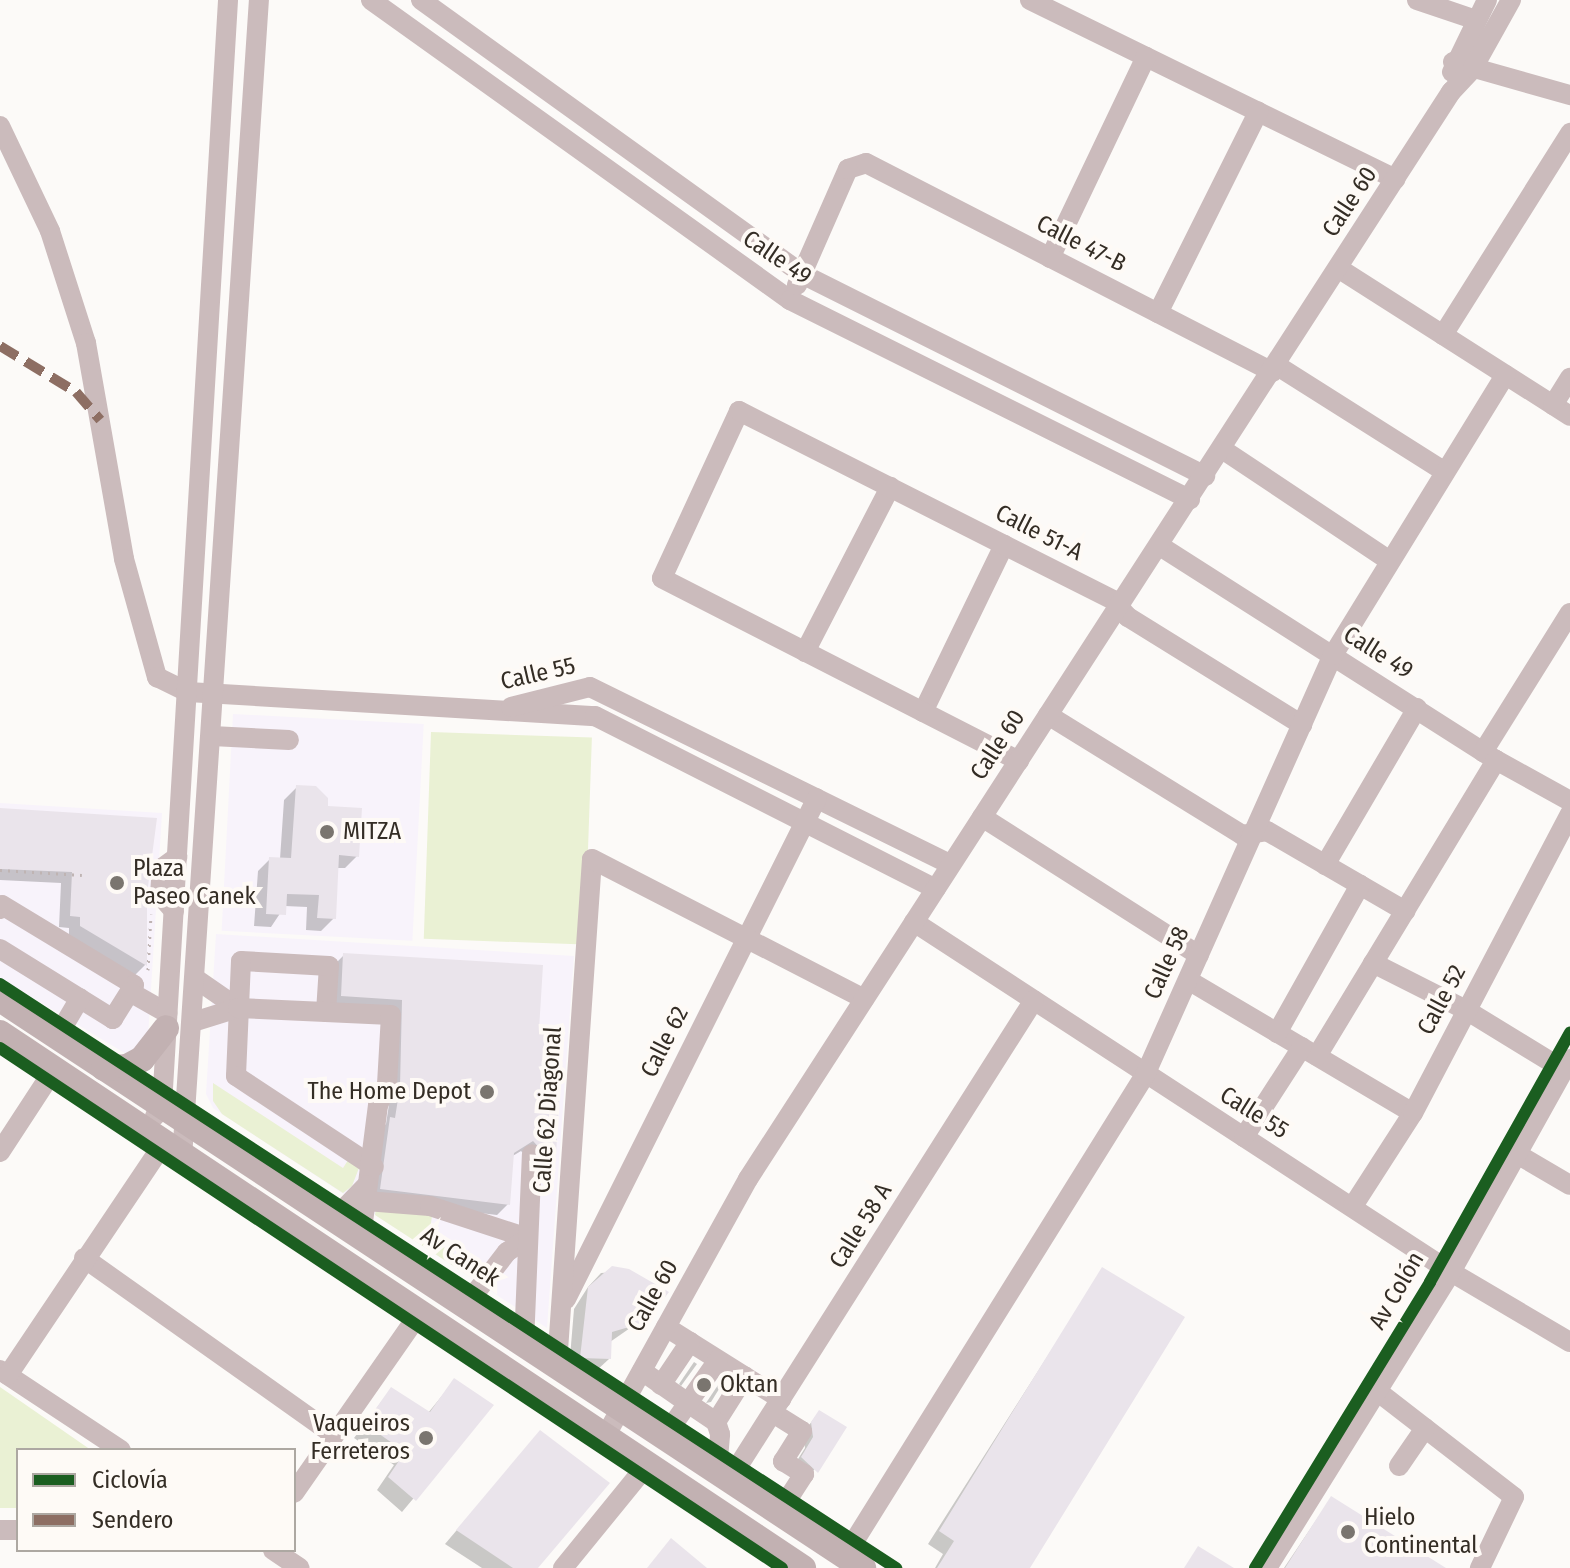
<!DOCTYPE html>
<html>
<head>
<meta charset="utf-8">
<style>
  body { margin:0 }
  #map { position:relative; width:1570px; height:1568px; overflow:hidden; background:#fcfaf8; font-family:"Fira Sans Condensed",sans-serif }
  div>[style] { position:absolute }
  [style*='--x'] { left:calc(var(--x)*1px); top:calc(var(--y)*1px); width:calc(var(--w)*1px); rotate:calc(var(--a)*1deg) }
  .commercial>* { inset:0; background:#f8f3fb; transform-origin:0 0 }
  .green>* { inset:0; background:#eaf1d4; transform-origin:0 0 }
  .shadow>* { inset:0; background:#0003 }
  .building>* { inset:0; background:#eae4eb }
  .path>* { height:3px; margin-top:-1.5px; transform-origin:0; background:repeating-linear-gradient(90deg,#bfb4b3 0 2px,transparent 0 8px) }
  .minor>* { height:20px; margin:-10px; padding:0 10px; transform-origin:10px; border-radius:10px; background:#cbbbbc }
  .major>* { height:26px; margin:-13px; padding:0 13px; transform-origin:13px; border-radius:13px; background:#c2b1b2 }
  .quiet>* { height:10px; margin-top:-5px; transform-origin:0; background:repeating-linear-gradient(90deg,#8d6e63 0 20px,transparent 0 30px) }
  .cycleway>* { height:12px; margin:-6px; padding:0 6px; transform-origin:6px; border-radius:6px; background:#1b5e20 }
  .dots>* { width:22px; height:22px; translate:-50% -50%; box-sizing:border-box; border:4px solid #fefaf6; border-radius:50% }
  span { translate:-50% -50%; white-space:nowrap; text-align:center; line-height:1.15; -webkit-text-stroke:8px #fefaf6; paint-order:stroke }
  .street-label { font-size:24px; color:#342d25 }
  .poi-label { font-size:24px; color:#342d25 }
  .left { translate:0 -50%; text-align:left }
  .right { translate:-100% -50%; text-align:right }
  .legend { position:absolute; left:16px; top:1448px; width:280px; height:104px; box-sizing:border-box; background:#fefaf6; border:2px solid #ada8a2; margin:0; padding:10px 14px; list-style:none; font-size:24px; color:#342d25 }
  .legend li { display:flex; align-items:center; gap:16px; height:40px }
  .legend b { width:40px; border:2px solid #ada8a2 }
</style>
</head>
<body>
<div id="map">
  <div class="commercial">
    <div style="left:233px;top:714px;width:191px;height:217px;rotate:3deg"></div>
    <div style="clip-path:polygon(0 803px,162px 813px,148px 1037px,128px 1055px,0 978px)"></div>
    <div style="clip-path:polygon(216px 934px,574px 956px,547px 1328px,213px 1108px,206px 1094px)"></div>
  </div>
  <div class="green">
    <div style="left:431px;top:732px;width:161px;height:207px;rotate:2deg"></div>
    <div style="clip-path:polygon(213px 1083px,343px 1168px,350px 1157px,359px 1168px,352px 1186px,343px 1193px,222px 1114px,213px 1101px)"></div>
    <div style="clip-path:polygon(376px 1208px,432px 1216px,429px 1237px,482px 1273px,469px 1276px,375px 1215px)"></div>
    <div style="clip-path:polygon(0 1387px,91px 1450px,18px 1450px,18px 1508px,0 1508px)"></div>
  </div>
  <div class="shadow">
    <div style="clip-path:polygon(297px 787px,326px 808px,357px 856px,345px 868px,337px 868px,334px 918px,321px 931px,306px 930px,307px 907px,285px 906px,271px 927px,254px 926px,258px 871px,270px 859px,280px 859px,284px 800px)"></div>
    <div style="clip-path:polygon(0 809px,145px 894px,145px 965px,134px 976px,69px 938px,69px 928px,59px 927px,61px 883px,0 880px)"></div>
    <div style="clip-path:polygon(344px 955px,537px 1032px,554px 1154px,543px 1165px,534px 1165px,521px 1151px,511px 1157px,508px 1204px,497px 1215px,370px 1200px,379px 1131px,386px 1124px,390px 1098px,392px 1010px,331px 1007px,333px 966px)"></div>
    <div style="clip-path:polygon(1103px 1269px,1028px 1568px,935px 1568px,943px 1554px,928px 1544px)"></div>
    <div style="clip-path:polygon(629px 1271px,666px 1292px,656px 1310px,610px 1342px,609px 1359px,596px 1371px,569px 1369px,574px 1309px,588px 1287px,601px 1273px)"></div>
    <div style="clip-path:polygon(694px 1362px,697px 1364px,681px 1386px,679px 1384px)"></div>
    <div style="clip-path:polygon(454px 1381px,491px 1406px,402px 1512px,377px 1490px,394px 1465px,354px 1438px,391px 1389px,428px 1413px)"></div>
    <div style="clip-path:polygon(724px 1381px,711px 1402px,706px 1403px,720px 1382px)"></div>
    <div style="clip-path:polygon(819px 1412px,844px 1427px,807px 1480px,793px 1467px,805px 1448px,803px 1433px)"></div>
    <div style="clip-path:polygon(540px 1432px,535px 1568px,482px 1568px,445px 1544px)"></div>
    <div style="clip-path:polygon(1331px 1498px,1442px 1568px,1284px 1568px)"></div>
  </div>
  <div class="building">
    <div style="clip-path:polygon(296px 785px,316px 786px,328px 798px,328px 806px,362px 808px,359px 857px,339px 855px,336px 919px,317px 918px,319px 895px,287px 894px,286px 915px,266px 914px,269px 857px,291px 858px)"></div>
    <div style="clip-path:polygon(0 808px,157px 818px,147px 894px,147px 966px,80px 926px,80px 917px,70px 916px,72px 872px,0 869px)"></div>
    <div style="clip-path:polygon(343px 953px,543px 965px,539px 1030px,563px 1032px,556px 1155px,545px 1154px,533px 1141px,514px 1153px,510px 1205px,380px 1189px,390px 1117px,395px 1118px,400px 1086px,402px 1000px,341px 996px)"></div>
    <div style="clip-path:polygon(612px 1266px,629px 1269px,669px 1292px,646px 1322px,612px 1332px,611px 1359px,580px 1358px,588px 1287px)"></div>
    <div style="clip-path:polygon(1102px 1267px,1185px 1317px,1030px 1568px,937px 1568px,954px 1541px,939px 1531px)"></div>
    <div style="clip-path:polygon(454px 1378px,494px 1405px,416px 1501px,388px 1477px,405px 1452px,365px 1424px,391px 1387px,430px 1412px)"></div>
    <div style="clip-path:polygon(819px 1410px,847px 1427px,818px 1473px,801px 1457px,813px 1437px,811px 1422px)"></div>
    <div style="clip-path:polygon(540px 1430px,610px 1483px,538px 1568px,513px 1568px,456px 1530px)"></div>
    <div style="clip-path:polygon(1331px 1496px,1446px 1568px,1285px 1568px)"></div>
    <div style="clip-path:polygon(671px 1538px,707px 1568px,647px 1568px)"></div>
    <div style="clip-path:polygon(1198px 1546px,1234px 1568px,1184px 1568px)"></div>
  </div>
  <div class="path">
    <div style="--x:0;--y:870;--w:82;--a:3.5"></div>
    <div style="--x:148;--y:970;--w:56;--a:-86.9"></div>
  </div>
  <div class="minor">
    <div style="--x:371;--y:0;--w:515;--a:35.6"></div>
    <div style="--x:790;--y:300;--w:447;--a:26.5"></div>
    <div style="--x:421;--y:0;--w:469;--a:35.7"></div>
    <div style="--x:802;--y:274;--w:451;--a:26.6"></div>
    <div style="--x:1030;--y:0;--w:407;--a:26.1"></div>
    <div style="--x:1417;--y:0;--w:62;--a:18.7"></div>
    <div style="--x:1453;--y:62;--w:122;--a:15.8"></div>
    <div style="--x:1452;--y:72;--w:80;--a:-64.1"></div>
    <div style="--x:0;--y:126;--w:116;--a:64.5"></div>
    <div style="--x:50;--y:231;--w:118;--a:72.2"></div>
    <div style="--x:86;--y:343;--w:219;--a:80"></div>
    <div style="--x:124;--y:559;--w:123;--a:74.4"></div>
    <div style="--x:157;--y:677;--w:34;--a:26"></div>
    <div style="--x:188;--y:692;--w:408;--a:3.4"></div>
    <div style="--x:595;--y:716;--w:382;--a:26.9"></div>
    <div style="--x:1050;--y:258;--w:223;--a:-64.5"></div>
    <div style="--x:1338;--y:268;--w:275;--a:32.5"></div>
    <div style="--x:797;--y:285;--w:127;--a:-66.3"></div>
    <div style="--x:848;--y:169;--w:19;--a:-18"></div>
    <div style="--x:866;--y:163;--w:457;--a:27.2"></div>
    <div style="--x:1158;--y:313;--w:225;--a:-63.5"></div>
    <div style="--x:1443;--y:335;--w:239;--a:-57.8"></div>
    <div style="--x:1276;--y:365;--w:200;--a:32.3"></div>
    <div style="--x:1553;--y:405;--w:32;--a:-58"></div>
    <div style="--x:1222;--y:449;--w:202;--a:33.7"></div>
    <div style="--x:1160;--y:546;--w:398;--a:32.5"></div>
    <div style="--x:1496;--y:760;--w:85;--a:29"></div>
    <div style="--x:805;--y:652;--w:186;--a:-62.7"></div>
    <div style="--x:511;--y:707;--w:81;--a:-14.2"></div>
    <div style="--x:590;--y:687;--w:402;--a:26.2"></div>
    <div style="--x:923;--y:712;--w:186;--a:-64.1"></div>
    <div style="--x:1048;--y:715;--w:228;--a:31.7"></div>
    <div style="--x:1242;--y:835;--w:25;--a:-9"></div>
    <div style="--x:1267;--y:831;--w:160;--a:30.1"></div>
    <div style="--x:212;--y:736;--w:77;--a:3"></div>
    <div style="--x:1483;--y:752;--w:164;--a:-58"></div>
    <div style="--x:1019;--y:761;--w:401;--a:-152.9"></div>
    <div style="--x:662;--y:578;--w:184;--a:-65.2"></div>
    <div style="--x:739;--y:411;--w:419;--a:26.8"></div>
    <div style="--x:1113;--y:600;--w:23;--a:49"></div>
    <div style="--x:1128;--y:617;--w:205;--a:31.8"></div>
    <div style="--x:982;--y:817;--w:257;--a:32.5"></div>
    <div style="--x:1325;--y:865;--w:182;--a:-59.6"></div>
    <div style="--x:0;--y:909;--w:4;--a:-63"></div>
    <div style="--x:2;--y:905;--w:154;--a:31.2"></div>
    <div style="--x:134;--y:985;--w:40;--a:122"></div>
    <div style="--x:113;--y:1019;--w:133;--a:-148.2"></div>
    <div style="--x:174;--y:911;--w:21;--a:-131"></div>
    <div style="--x:160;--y:895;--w:27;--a:-86"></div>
    <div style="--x:162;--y:868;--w:19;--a:-36"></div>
    <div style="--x:914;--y:922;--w:641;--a:33.1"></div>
    <div style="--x:1451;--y:1272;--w:138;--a:30.5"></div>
    <div style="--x:1373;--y:963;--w:104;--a:26.8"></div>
    <div style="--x:1466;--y:1010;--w:115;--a:31.5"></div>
    <div style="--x:196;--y:979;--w:51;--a:34.6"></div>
    <div style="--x:1188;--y:980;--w:261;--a:30.6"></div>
    <div style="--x:130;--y:992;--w:43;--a:29.6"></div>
    <div style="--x:326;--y:1012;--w:46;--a:-86.3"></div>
    <div style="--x:329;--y:966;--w:88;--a:-176.7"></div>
    <div style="--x:241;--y:961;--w:115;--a:92.5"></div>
    <div style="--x:236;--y:1076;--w:165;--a:33.4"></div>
    <div style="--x:193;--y:1022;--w:47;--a:-17.3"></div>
    <div style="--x:238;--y:1008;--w:153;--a:2.6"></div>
    <div style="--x:391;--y:1015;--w:70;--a:93.3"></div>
    <div style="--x:387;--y:1085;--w:22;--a:114"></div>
    <div style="--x:378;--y:1105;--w:133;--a:97.3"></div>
    <div style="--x:1277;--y:1033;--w:170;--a:-60.7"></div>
    <div style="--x:57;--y:1037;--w:45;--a:-59.5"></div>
    <div style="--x:1317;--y:1056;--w:346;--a:-58.8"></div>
    <div style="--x:155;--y:1116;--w:13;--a:-58"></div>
    <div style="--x:162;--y:1105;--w:1107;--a:-86.58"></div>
    <div style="--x:1244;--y:1137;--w:107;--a:-57.2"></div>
    <div style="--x:0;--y:1152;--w:100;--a:-56.8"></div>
    <div style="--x:1517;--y:1154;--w:61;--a:30.3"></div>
    <div style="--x:182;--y:1158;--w:1161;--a:-86.2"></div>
    <div style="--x:366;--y:1201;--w:64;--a:4.5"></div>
    <div style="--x:430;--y:1206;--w:103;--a:18.1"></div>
    <div style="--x:1353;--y:1206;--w:111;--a:-57.2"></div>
    <div style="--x:1413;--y:1113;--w:338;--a:-62.3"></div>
    <div style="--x:334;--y:1219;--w:47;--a:-45.9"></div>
    <div style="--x:84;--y:1258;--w:306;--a:35.3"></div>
    <div style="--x:566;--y:1299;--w:560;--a:-63.39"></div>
    <div style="--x:466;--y:1305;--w:67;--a:-52.3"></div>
    <div style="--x:507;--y:1252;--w:25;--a:-34"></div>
    <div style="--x:666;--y:1327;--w:136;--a:32.1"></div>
    <div style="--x:524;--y:1343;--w:189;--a:-87.6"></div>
    <div style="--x:557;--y:1365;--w:507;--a:-86.04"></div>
    <div style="--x:592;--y:859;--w:306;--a:27.2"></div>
    <div style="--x:0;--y:1370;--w:145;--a:33.5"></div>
    <div style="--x:642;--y:1371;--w:56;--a:34.8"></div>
    <div style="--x:688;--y:1403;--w:40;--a:124.9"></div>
    <div style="--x:8;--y:1375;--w:280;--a:-56.1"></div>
    <div style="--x:661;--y:1385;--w:52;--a:-56"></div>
    <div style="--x:1377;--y:1391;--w:173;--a:37.7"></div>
    <div style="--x:1514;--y:1497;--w:79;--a:115.6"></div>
    <div style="--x:773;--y:1413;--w:34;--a:32"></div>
    <div style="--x:802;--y:1431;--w:36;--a:122"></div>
    <div style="--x:783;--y:1461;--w:25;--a:32"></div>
    <div style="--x:804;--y:1474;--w:46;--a:122.7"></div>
    <div style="--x:716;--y:1422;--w:54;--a:-57.8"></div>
    <div style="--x:605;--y:1437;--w:295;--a:-61"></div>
    <div style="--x:748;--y:1179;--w:1295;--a:-57.11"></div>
    <div style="--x:1451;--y:92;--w:33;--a:-47"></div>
    <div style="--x:1473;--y:68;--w:78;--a:-60.8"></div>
    <div style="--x:1399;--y:1466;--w:46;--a:-55.6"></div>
    <div style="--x:717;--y:1470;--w:36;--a:-85"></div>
    <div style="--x:720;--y:1434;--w:13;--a:-108"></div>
    <div style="--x:716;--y:1422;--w:34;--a:-146"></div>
    <div style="--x:688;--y:1403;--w:52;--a:-55.1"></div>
    <div style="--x:730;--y:1479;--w:567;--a:-57.6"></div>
    <div style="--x:294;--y:1493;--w:218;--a:-55.1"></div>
    <div style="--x:0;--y:1530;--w:18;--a:0"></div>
    <div style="--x:273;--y:1550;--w:32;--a:34"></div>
    <div style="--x:845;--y:1556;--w:567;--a:-58.05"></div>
    <div style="--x:1145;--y:1075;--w:460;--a:-65.9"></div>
    <div style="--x:1333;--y:655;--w:329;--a:-58.4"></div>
    <div style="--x:563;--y:1568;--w:133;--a:-50.8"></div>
    <div style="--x:1267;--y:1568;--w:349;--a:-58.1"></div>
    <div style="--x:1451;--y:1272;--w:244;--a:-60.8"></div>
  </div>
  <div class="major">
    <div style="--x:0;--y:999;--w:1034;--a:33.4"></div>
    <div style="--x:0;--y:1033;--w:965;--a:33.67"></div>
    <div style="--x:104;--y:1068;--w:23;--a:-2"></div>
    <div style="--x:127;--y:1067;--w:17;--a:-28"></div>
    <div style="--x:142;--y:1059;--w:39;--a:-52"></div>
  </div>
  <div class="quiet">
    <div style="--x:0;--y:346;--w:89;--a:31.2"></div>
    <div style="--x:76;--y:392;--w:37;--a:49"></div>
  </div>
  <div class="cycleway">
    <div style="--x:0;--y:984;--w:1070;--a:33.1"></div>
    <div style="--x:0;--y:1048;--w:939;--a:33.62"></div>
    <div style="--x:1255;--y:1568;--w:335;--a:-58.5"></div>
    <div style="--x:1430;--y:1282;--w:286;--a:-60.7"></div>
  </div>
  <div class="dots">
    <div style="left:327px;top:832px;background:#7a756f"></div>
    <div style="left:117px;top:883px;background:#7a756f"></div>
    <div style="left:487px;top:1092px;background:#7a756f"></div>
    <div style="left:704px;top:1385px;background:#7a756f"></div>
    <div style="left:426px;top:1438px;background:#7a756f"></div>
    <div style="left:1348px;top:1532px;background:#7a756f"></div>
  </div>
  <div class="street-label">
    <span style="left:1350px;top:202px;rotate:-57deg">Calle 60</span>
    <span style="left:1081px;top:244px;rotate:27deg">Calle 47-B</span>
    <span style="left:777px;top:258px;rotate:34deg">Calle 49</span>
    <span style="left:1039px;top:533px;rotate:27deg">Calle 51-A</span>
    <span style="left:1378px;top:653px;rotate:32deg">Calle 49</span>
    <span style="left:538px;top:674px;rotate:-13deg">Calle 55</span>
    <span style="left:998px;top:745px;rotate:-57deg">Calle 60</span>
    <span style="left:1167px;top:963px;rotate:-66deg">Calle 58</span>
    <span style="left:1442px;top:1000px;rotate:-62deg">Calle 52</span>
    <span style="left:665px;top:1042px;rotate:-63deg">Calle 62</span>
    <span style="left:548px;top:1110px;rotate:-86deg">Calle 62 Diagonal</span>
    <span style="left:1254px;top:1113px;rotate:32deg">Calle 55</span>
    <span style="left:861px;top:1226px;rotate:-58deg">Calle 58 A</span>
    <span style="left:460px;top:1257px;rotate:33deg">Av Canek</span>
    <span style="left:1397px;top:1291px;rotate:-60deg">Av Colón</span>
    <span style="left:653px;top:1296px;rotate:-61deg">Calle 60</span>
  </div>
  <div class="poi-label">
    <span class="left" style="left:343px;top:832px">MITZA</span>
    <span class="left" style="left:133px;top:883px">Plaza<br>Paseo Canek</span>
    <span class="right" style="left:471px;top:1092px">The Home Depot</span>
    <span class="left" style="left:720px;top:1385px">Oktan</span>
    <span class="right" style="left:410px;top:1438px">Vaqueiros<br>Ferreteros</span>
    <span class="left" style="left:1364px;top:1532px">Hielo<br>Continental</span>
  </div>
  <ul class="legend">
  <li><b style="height:10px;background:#1b5e20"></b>Ciclovía</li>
  <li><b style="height:10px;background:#8d6e63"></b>Sendero</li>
  </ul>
</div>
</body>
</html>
